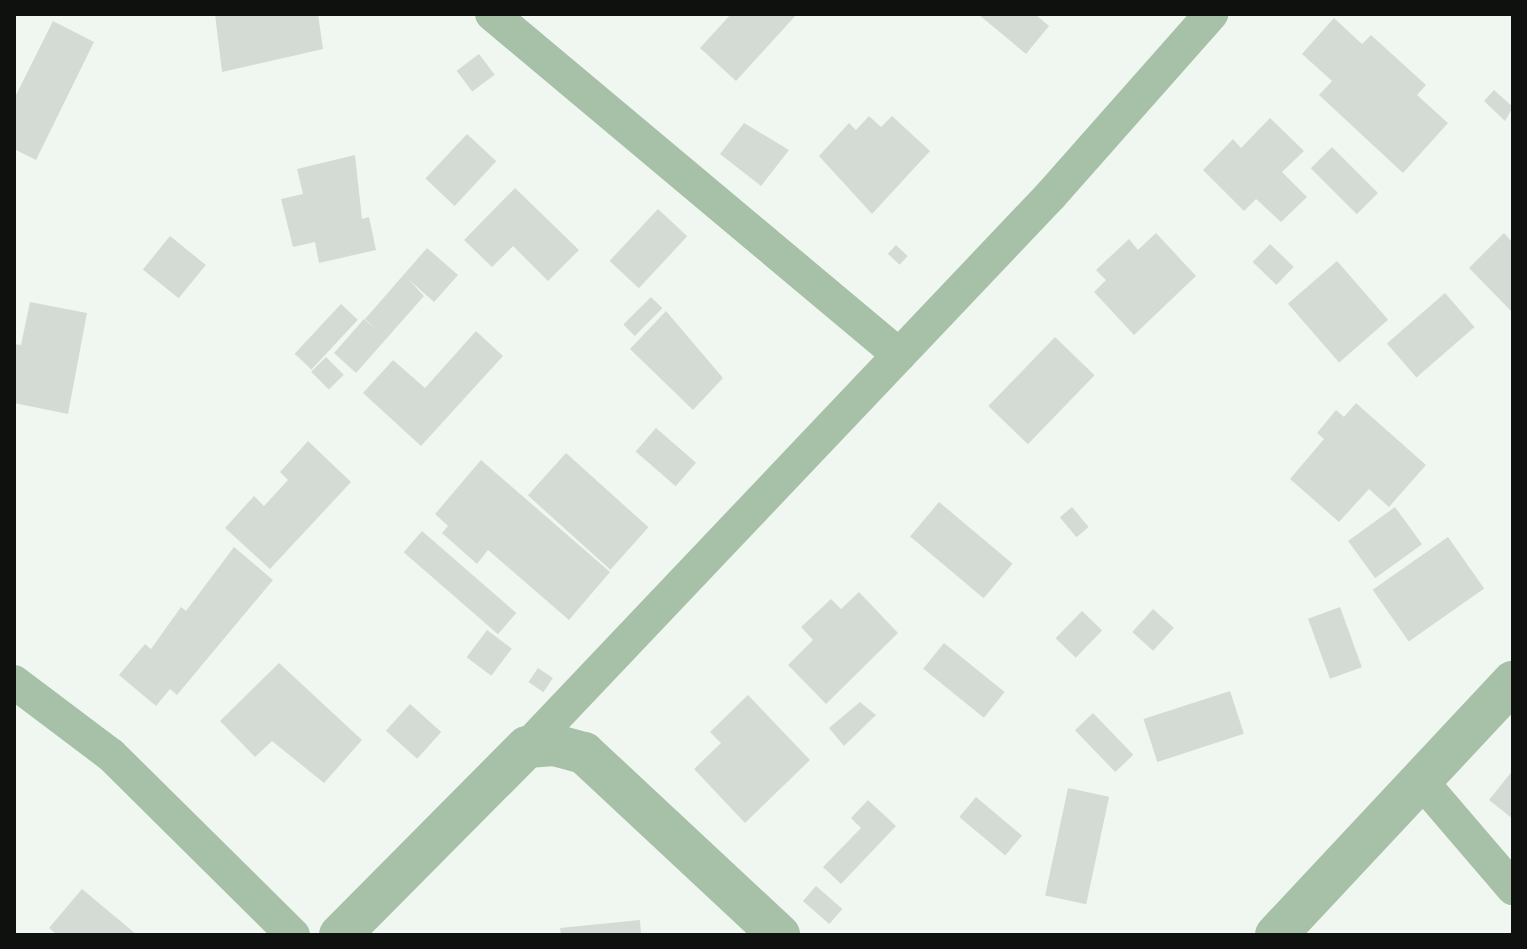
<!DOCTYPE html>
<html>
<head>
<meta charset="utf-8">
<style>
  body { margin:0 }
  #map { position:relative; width:1527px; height:949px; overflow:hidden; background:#f0f7f0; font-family:Roboto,sans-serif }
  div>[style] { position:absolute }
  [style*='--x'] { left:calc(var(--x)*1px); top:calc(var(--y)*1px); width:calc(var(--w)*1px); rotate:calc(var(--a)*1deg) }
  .building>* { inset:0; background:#d4dbd4; transform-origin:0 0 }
  .minor>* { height:34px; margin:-17px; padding:0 17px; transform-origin:17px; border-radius:17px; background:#a6c1a7 }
  .tertiary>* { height:42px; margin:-21px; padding:0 21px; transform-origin:21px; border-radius:21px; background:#a6c1a7 }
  span { translate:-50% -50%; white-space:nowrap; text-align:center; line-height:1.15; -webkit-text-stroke:6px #fff; paint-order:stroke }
  .frame { position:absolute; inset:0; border:16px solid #0e110e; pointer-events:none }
</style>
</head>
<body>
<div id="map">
  <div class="building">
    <div style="clip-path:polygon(215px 14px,318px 14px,323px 49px,222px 72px)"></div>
    <div style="clip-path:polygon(731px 14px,797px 14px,736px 81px,700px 48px)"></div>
    <div style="clip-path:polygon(978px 14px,1035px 14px,1049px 26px,1026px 54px)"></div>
    <div style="clip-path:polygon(1334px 18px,1362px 44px,1371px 35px,1426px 85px,1417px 95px,1448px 123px,1403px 173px,1319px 95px,1332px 81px,1302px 54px)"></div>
    <div style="clip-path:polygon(53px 21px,94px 42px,36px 160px,14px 149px,14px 99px)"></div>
    <div style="left:479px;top:54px;width:26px;height:28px;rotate:53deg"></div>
    <div style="clip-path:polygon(1494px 90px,1513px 107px,1505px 121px,1484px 101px)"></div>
    <div style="clip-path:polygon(869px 116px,881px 127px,892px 116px,930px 151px,872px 214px,819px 156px,849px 123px,856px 130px)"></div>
    <div style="clip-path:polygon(1270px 118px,1304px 151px,1282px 172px,1307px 197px,1281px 222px,1256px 199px,1244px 211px,1203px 170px,1233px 139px,1241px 148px)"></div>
    <div style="clip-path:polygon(744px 123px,789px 150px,761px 186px,720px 154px)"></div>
    <div style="left:467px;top:134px;width:40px;height:61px;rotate:43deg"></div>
    <div style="left:1332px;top:147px;width:65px;height:30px;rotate:45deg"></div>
    <div style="clip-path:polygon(355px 155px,362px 219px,369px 217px,376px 250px,319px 263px,315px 242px,293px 247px,281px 199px,303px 194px,297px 169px)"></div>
    <div style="clip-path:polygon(515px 188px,579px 250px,548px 281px,513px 246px,492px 267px,464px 240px)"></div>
    <div style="left:658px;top:209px;width:40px;height:71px;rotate:43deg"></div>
    <div style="clip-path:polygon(1156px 233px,1196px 276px,1134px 335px,1094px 292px,1106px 280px,1096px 270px,1129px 239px,1138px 250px)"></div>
    <div style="clip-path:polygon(1504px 233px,1513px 243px,1513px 313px,1469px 268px)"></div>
    <div style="left:170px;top:236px;width:46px;height:43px;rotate:39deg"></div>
    <div style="left:1270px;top:244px;width:33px;height:25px;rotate:44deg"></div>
    <div style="left:896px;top:245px;width:16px;height:12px;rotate:43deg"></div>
    <div style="clip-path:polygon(427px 248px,458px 275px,434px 302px,408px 279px,424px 296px,356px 373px,334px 353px,364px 319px,379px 332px,365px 319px)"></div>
    <div style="left:1337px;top:261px;width:78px;height:65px;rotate:49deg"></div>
    <div style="left:1445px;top:293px;width:45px;height:77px;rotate:49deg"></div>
    <div style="left:651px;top:297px;width:16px;height:39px;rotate:45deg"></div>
    <div style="clip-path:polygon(30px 302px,87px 313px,68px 414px,14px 403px,14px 344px,21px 345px)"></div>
    <div style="left:341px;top:304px;width:23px;height:68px;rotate:43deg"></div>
    <div style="clip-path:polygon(666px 311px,723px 378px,693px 410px,630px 349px)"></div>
    <div style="clip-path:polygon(476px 331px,503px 356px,421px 446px,363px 393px,393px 360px,425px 388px)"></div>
    <div style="left:1055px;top:337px;width:55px;height:96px;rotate:44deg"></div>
    <div style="left:326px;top:357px;width:25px;height:21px;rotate:45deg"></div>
    <div style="clip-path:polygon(1356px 403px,1426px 465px,1389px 507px,1369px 489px,1339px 522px,1290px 479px,1324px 439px,1317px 433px,1336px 410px,1344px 417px)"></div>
    <div style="left:656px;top:428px;width:53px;height:31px;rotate:41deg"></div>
    <div style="clip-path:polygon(308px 441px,351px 482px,270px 569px,225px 528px,254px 496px,264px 506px,288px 480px,280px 472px)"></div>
    <div style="left:566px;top:453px;width:111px;height:57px;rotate:42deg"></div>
    <div style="clip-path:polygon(481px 460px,610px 572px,569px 620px,488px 550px,477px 564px,442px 533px,448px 526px,435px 514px)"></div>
    <div style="left:939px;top:502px;width:96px;height:45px;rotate:40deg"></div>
    <div style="left:1072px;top:507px;width:26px;height:16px;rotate:50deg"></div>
    <div style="left:1395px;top:507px;width:46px;height:58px;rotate:54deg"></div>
    <div style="left:422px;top:531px;width:125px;height:28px;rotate:41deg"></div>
    <div style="left:1448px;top:537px;width:63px;height:92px;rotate:55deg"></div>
    <div style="clip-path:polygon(234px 547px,273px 580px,177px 695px,170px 689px,156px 706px,119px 675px,145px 644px,151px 649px,181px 607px,186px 611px)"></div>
    <div style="clip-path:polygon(859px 592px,898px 633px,826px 704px,788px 665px,813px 640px,801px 627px,831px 599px,841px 609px)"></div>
    <div style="left:1340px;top:607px;width:64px;height:34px;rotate:70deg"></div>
    <div style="left:1153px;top:609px;width:28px;height:31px;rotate:42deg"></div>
    <div style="left:1082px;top:611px;width:28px;height:38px;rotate:44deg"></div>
    <div style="left:487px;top:630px;width:31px;height:34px;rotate:37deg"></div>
    <div style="left:944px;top:643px;width:78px;height:33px;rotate:39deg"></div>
    <div style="clip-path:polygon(279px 663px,362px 740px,324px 783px,272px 741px,255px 757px,220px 721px)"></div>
    <div style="left:538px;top:668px;width:18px;height:17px;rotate:34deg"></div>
    <div style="left:1230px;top:691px;width:45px;height:91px;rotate:72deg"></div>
    <div style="clip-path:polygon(748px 695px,810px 760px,745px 823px,694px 769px,721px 743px,710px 732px)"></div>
    <div style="clip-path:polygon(860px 702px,876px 715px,844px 746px,829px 728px)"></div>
    <div style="left:410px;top:704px;width:42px;height:36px;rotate:42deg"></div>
    <div style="left:1093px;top:713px;width:58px;height:25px;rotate:46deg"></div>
    <div style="clip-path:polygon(1513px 770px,1513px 819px,1489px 800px)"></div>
    <div style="left:1068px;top:788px;width:42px;height:110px;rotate:12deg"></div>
    <div style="left:976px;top:797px;width:60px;height:26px;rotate:40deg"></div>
    <div style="clip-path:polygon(868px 800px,896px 826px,841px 884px,823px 867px,861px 828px,851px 818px)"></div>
    <div style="left:816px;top:886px;width:35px;height:20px;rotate:41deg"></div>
    <div style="clip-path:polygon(82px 889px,137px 935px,57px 935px,49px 928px)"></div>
    <div style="clip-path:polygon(640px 920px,641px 935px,561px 935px,560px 928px)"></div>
  </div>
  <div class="minor">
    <div style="--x:492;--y:14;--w:531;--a:39.96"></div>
    <div style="--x:14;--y:682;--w:121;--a:37"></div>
    <div style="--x:111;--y:755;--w:256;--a:44.7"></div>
    <div style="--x:527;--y:747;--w:761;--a:-46.49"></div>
    <div style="--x:1051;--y:195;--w:242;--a:-48.5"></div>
    <div style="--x:1422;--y:782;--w:140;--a:49.4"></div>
  </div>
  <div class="tertiary">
    <div style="--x:340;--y:935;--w:265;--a:-45.2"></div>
    <div style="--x:527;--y:747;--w:27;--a:-4"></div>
    <div style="--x:554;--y:745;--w:31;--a:15"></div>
    <div style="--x:584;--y:753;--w:267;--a:43"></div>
    <div style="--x:1276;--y:935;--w:347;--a:-46.9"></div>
  </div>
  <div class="frame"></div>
</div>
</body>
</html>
